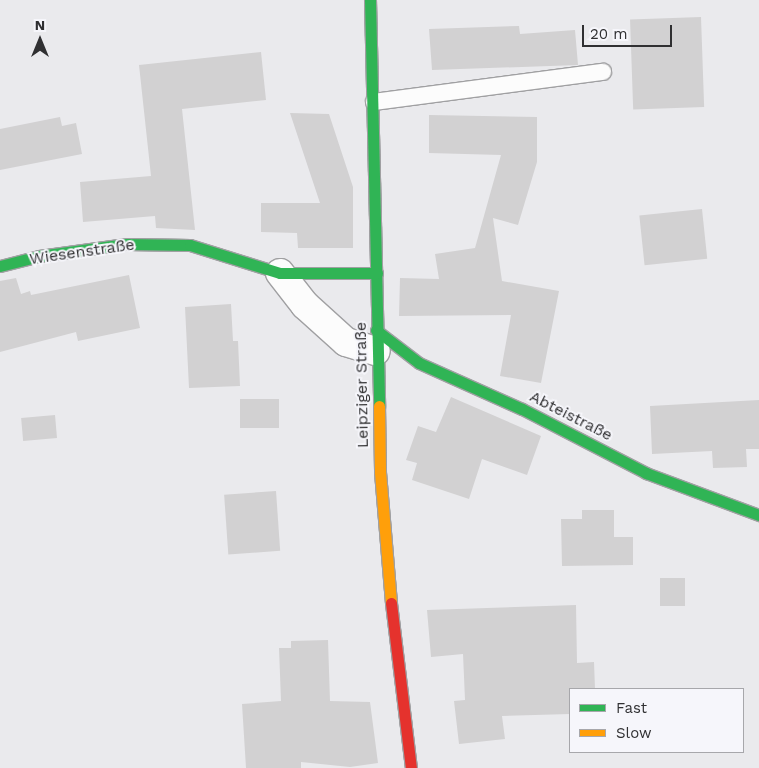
<!DOCTYPE html>
<html>
<head>
<meta charset="utf-8">
<style>
  body { margin:0 }
  #map { position:relative; width:759px; height:768px; overflow:hidden; background:#eaeaed; font-family:"Work Sans",sans-serif }
  div>[style] { position:absolute }
  [style*='--x'] { left:calc(var(--x)*1px); top:calc(var(--y)*1px); width:calc(var(--w)*1px); rotate:calc(var(--a)*1deg) }
  .building>* { inset:0; background:#d2d1d2; transform-origin:0 0 }
  .roads { filter:drop-shadow(1px 0 #a0a0a2) drop-shadow(-1px 0 #a0a0a2) drop-shadow(0 1px #a0a0a2) drop-shadow(0 -1px #a0a0a2) }
  .lane>* { height:16px; margin:-8px; padding:0 8px; transform-origin:8px; border-radius:8px; background:#fcfcfc }
  .street>* { height:28px; margin:-14px; padding:0 14px; transform-origin:14px; border-radius:14px; background:#fcfcfc }
  .fast>* { height:11px; margin:-5.5px; padding:0 5.5px; transform-origin:5.5px; border-radius:5.5px; background:#30b455 }
  .slow>* { height:11px; margin:-5.5px; padding:0 5.5px; transform-origin:5.5px; border-radius:5.5px; background:#ff9f0a }
  .jam>* { height:11px; margin:-5.5px; padding:0 5.5px; transform-origin:5.5px; border-radius:5.5px; background:#e5322d }
  span { translate:-50% -50%; white-space:nowrap; text-align:center; line-height:1.15; -webkit-text-stroke:4px #f6f6fb; paint-order:stroke }
  .street-label { font-size:16px; color:#303032 }
  .legend { position:absolute; left:569px; top:688px; width:175px; height:65px; box-sizing:border-box; background:#f6f6fb; border:1px solid #a7a7ab; margin:0; padding:6px 9px; list-style:none; font-size:15px; color:#303032 }
  .legend li { display:flex; align-items:center; gap:10px; height:25px }
  .legend b { width:25px; border:1px solid #a7a7ab }
  .north { position:absolute; left:15px; top:15px; width:50px; height:50px; -webkit-text-stroke:4px #f6f6fb; paint-order:stroke; rotate:0deg; font-size:14px; font-weight:700; line-height:20px; text-align:center; color:#303032 }
  .north::after { content:''; display:block; margin:auto; width:18px; height:22px; background:#303032; clip-path:polygon(50% 0,100% 100%,50% 72%,0 100%) }
  .scale { position:absolute; left:582px; top:25px; width:90px; height:22px; box-sizing:border-box; border:2px solid #303032; border-top:0; padding-left:6px; font-size:15px; line-height:18px; white-space:nowrap; color:#303032; -webkit-text-stroke:4px #f6f6fb; paint-order:stroke }
</style>
</head>
<body>
<div id="map">
  <div class="building">
    <div style="left:701px;top:17px;width:90px;height:71px;rotate:88deg"></div>
    <div style="clip-path:polygon(519px 26px,520px 34px,575px 30px,578px 65px,432px 70px,429px 29px)"></div>
    <div style="clip-path:polygon(261px 52px,266px 100px,182px 109px,195px 230px,156px 228px,155px 216px,83px 222px,80px 182px,151px 176px,139px 65px)"></div>
    <div style="clip-path:polygon(290px 113px,329px 114px,353px 187px,353px 248px,298px 248px,297px 233px,261px 232px,261px 203px,320px 203px)"></div>
    <div style="clip-path:polygon(429px 115px,537px 117px,537px 162px,518px 225px,493px 218px,502px 281px,559px 291px,541px 383px,500px 376px,511px 315px,399px 316px,400px 278px,439px 279px,435px 254px,475px 248px,501px 155px,429px 153px)"></div>
    <div style="clip-path:polygon(60px 117px,62px 126px,76px 123px,82px 154px,0 170px,0 129px)"></div>
    <div style="left:702px;top:209px;width:50px;height:63px;rotate:84deg"></div>
    <div style="clip-path:polygon(129px 275px,140px 328px,78px 341px,76px 332px,0 352px,0 281px,16px 278px,21px 294px,30px 291px,31px 295px)"></div>
    <div style="clip-path:polygon(231px 304px,233px 341px,238px 341px,240px 386px,189px 388px,185px 307px)"></div>
    <div style="clip-path:polygon(451px 397px,541px 436px,527px 475px,482px 459px,469px 499px,412px 480px,417px 463px,406px 460px,418px 426px,436px 432px)"></div>
    <div style="left:279px;top:399px;width:29px;height:39px;rotate:90deg"></div>
    <div style="clip-path:polygon(759px 400px,759px 449px,746px 449px,747px 467px,713px 468px,712px 451px,652px 454px,650px 406px)"></div>
    <div style="left:55px;top:415px;width:23px;height:34px;rotate:85deg"></div>
    <div style="left:276px;top:491px;width:60px;height:52px;rotate:86deg"></div>
    <div style="clip-path:polygon(582px 510px,614px 510px,614px 537px,633px 537px,633px 565px,562px 566px,561px 519px,582px 519px)"></div>
    <div style="left:660px;top:578px;width:25px;height:28px"></div>
    <div style="clip-path:polygon(576px 605px,577px 663px,594px 662px,595px 689px,570px 689px,570px 714px,502px 716px,505px 739px,459px 744px,454px 701px,465px 700px,463px 654px,431px 657px,427px 610px)"></div>
    <div style="clip-path:polygon(328px 640px,330px 701px,370px 702px,378px 763px,350px 767px,301px 762px,301px 768px,246px 768px,242px 704px,281px 701px,279px 648px,291px 648px,291px 641px)"></div>
  </div>
  <div class="roads">
    <div class="lane">
      <div style="--x:374;--y:102;--w:231;--a:-7.5"></div>
    </div>
    <div class="street">
      <div style="--x:280;--y:273;--w:41;--a:52"></div>
      <div style="--x:305;--y:305;--w:55;--a:42.1"></div>
      <div style="--x:346;--y:342;--w:31;--a:17"></div>
    </div>
    <div class="fast">
      <div style="--x:370;--y:0;--w:406;--a:88.7"></div>
      <div style="--x:0;--y:266;--w:40;--a:-14.4"></div>
      <div style="--x:39;--y:256;--w:88;--a:-7.9"></div>
      <div style="--x:126;--y:244;--w:64;--a:0.9"></div>
      <div style="--x:190;--y:245;--w:94;--a:17.3"></div>
      <div style="--x:280;--y:273;--w:97;--a:0"></div>
      <div style="--x:376;--y:330;--w:54;--a:37.5"></div>
      <div style="--x:419;--y:363;--w:113;--a:24.1"></div>
      <div style="--x:522;--y:409;--w:140;--a:27.3"></div>
      <div style="--x:646;--y:473;--w:121;--a:20.4"></div>
    </div>
    <div class="slow">
      <div style="--x:379;--y:406;--w:66;--a:89.1"></div>
      <div style="--x:380;--y:472;--w:131;--a:85.2"></div>
    </div>
    <div class="jam">
      <div style="--x:391;--y:603;--w:166;--a:83.1"></div>
    </div>
  </div>
  <div class="street-label">
    <span style="left:82px;top:252px;rotate:-8deg">Wiesenstraße</span>
    <span style="left:362px;top:385px;rotate:-91deg">Leipziger Straße</span>
    <span style="left:571px;top:416px;rotate:27deg">Abteistraße</span>
  </div>
  <ul class="legend">
  <li><b style="height:6px;background:#30b455"></b>Fast</li>
  <li><b style="height:6px;background:#ff9f0a"></b>Slow</li>
  </ul>
  <div class="north">N</div>
  <div class="scale">20 m</div>
</div>
</body>
</html>
